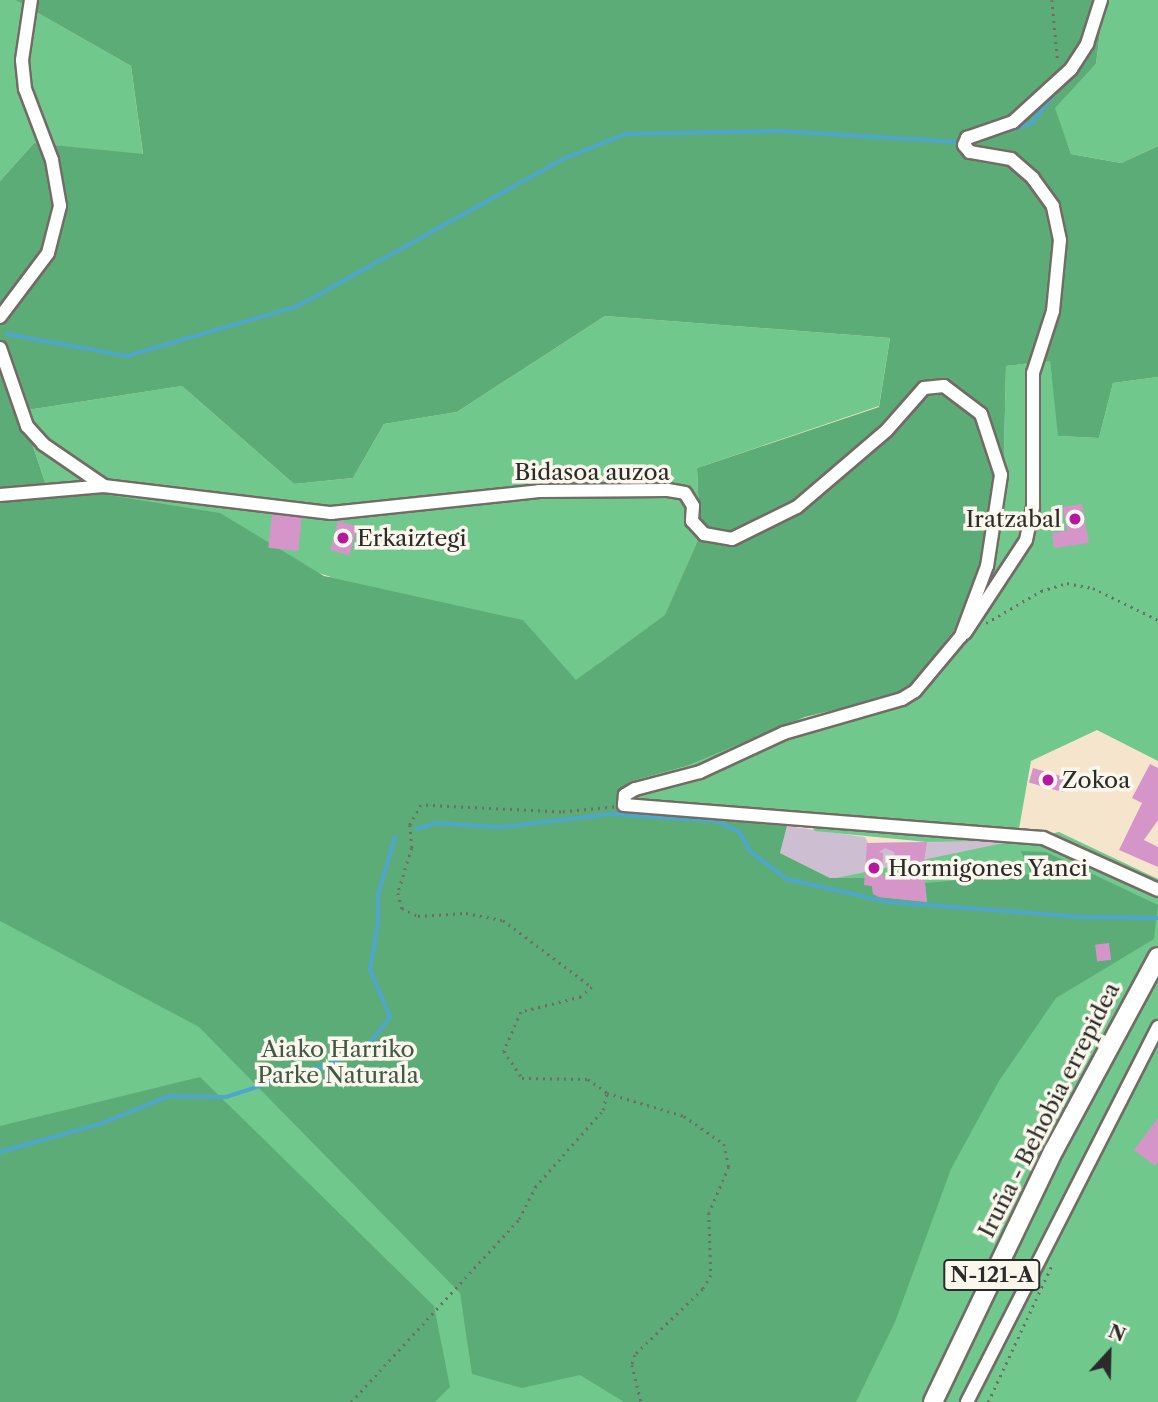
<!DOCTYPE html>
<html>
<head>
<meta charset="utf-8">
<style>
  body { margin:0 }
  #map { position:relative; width:1158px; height:1402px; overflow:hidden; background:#f5e5cd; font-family:"Libre Caslon Text",serif }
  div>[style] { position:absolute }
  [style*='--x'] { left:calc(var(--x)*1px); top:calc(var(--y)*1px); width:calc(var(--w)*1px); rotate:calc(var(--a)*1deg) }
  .industrial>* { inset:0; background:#cebed2 }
  .green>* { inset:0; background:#71c88d }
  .forest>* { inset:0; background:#5cac78 }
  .stream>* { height:3.5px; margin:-1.75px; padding:0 1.75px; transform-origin:1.75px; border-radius:1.75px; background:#4fa6cc }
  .building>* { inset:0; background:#d595c9; transform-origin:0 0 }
  .path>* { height:2.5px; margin-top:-1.25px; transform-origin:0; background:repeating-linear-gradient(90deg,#726c64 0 2px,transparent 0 7px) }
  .roads { filter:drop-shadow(2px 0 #726c64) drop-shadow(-2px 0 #726c64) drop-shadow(0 2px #726c64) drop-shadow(0 -2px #726c64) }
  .minor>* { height:12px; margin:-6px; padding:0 6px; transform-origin:6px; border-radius:6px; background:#fff }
  .highway>* { height:18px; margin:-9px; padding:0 9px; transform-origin:9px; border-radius:9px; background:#fff }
  .dots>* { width:19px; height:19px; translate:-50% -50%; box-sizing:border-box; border:4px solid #fbf7ec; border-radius:50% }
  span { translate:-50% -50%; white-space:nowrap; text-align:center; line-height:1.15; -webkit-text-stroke:7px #fbf7ec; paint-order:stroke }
  .shield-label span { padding:2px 5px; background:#fbf7ec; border:2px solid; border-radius:5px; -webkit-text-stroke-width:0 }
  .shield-label { font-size:21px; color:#2b2b2b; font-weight:700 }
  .street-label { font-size:23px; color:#2b2b2b }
  .poi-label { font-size:23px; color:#2b2b2b }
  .right { translate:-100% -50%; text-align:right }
  .left { translate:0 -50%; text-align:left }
  .park-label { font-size:23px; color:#405a48 }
  .north { position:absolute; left:1074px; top:1318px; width:70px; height:70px; -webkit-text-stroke:5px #fbf7ec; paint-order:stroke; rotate:22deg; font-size:19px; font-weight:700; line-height:28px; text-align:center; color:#2b2b2b }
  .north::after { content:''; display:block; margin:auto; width:24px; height:32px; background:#2b2b2b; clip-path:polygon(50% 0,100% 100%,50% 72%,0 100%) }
</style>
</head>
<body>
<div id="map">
  <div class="industrial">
    <div style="clip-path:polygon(787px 826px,865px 837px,868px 843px,1017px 841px,865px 878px,830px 878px,780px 853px)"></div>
  </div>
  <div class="green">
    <div style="clip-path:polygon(0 0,15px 0,131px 66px,143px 155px,34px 143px,0 181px)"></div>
    <div style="clip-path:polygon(1104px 0,1158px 0,1158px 146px,1121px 163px,1071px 154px,1054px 108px,1096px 64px)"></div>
    <div style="clip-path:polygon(605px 316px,890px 338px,879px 406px,697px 468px,700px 535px,665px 616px,598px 664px,560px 807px,827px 880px,1013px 841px,927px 842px,815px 831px,811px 826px,621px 813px,629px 782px,687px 766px,797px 720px,905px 693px,1003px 496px,1006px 366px,1050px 360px,1059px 436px,1099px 438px,1113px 383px,1158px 377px,1158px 761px,1097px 730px,1031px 761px,1017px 840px,1059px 832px,1158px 879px,1158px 1402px,0 1402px,0 565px,331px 577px,46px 485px,21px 411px,182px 386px,294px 484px,353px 478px,384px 424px,457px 412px)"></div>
  </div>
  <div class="forest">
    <div style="clip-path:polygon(evenodd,15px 0,1104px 0,1096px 64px,1055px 108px,1071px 154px,1121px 163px,1158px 146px,1158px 377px,1113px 383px,1099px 438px,1058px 436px,1050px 361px,1006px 366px,1003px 496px,961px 621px,905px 693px,805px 717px,687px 766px,629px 782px,621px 812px,787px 826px,780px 853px,830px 878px,865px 878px,865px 885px,872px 886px,873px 894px,879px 897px,927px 902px,925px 883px,1031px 874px,1021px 851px,1046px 852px,1158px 905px,1154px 939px,1056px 998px,999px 1081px,951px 1169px,895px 1322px,856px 1402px,624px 1402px,580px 1375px,522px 1388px,472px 1374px,460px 1293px,199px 1027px,0 921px,0 181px,34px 143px,143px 154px,131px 66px,15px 0,605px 316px,890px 338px,879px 407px,697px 468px,700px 535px,665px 615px,576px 680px,523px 620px,324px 576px,220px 513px,46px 485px,21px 411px,182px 386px,294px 484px,353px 478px,384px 424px,457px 412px,605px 316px)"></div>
    <div style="clip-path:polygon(200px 1077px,434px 1306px,450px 1387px,435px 1402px,0 1402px,0 1126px)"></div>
  </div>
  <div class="stream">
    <div style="--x:1095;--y:37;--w:20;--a:-70"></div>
    <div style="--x:981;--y:139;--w:52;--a:-16.7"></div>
    <div style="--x:1031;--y:124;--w:46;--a:-52.1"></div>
    <div style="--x:7;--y:334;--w:122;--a:10.4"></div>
    <div style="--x:127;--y:356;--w:178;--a:-16.3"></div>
    <div style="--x:298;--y:306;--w:301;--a:-29"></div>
    <div style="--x:561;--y:160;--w:69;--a:-22.1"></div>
    <div style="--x:625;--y:134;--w:155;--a:-1.1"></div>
    <div style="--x:780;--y:131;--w:180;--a:3.5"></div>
    <div style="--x:417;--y:829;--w:19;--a:-18"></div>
    <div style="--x:435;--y:823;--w:66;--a:3.5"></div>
    <div style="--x:501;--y:827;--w:112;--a:-6.7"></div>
    <div style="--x:612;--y:814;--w:104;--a:3.9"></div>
    <div style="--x:716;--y:821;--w:26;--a:25"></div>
    <div style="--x:740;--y:832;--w:21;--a:62"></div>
    <div style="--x:750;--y:851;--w:46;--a:37.1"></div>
    <div style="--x:787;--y:879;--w:104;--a:12.8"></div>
    <div style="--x:888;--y:902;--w:197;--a:4.4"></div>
    <div style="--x:1084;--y:917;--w:74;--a:0.8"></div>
    <div style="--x:0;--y:1152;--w:107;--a:-15.7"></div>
    <div style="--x:103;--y:1123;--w:71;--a:-22.2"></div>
    <div style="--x:169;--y:1096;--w:57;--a:1"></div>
    <div style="--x:226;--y:1097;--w:111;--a:-17.8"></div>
    <div style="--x:332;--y:1063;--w:42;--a:-27.2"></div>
    <div style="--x:369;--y:1044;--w:34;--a:-52"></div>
    <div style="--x:390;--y:1017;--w:51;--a:-113.1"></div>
    <div style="--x:370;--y:970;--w:48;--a:-80.3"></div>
    <div style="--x:378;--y:923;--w:29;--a:-90"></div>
    <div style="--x:378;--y:894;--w:59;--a:-73.1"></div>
  </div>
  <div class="building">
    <div style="clip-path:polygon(1082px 504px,1089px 543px,1054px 548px,1052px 533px,1067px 531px,1063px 507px)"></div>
    <div style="left:272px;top:513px;width:30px;height:35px;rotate:6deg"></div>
    <div style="left:338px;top:521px;width:20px;height:30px;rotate:15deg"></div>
    <div style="clip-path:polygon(1150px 764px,1158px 768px,1158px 820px,1144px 840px,1158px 847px,1158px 867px,1119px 850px,1142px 803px,1132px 798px)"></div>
    <div style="left:1033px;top:768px;width:36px;height:15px;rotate:16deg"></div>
    <div style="clip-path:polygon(927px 842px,924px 862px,896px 860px,894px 852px,885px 848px,879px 852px,883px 853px,882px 876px,924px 875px,927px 902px,879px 897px,873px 894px,872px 886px,864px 885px,867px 843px)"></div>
    <div style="left:1109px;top:943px;width:17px;height:14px;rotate:83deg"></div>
    <div style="clip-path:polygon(1158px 1118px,1158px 1162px,1155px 1166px,1134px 1150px)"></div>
  </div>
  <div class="path">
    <div style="--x:1052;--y:0;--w:62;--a:84.5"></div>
    <div style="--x:986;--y:623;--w:64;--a:-30.2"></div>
    <div style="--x:1041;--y:591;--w:27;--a:-17"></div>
    <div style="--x:1067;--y:583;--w:26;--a:11"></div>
    <div style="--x:1093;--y:588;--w:72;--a:26.2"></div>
    <div style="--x:614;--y:807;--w:53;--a:174.6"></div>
    <div style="--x:561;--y:812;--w:140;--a:-177.1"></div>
    <div style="--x:421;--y:805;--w:23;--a:119"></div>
    <div style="--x:410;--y:825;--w:23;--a:85"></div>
    <div style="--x:412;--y:848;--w:47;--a:107.3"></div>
    <div style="--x:398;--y:893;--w:16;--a:75"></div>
    <div style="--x:402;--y:908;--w:18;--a:27"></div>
    <div style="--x:418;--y:916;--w:48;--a:-3.6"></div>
    <div style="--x:466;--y:913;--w:38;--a:11"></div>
    <div style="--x:503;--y:920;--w:111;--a:37"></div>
    <div style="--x:592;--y:987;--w:15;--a:138"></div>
    <div style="--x:581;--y:997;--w:62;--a:166"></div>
    <div style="--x:521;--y:1012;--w:43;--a:113.6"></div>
    <div style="--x:504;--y:1051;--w:32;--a:56"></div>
    <div style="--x:522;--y:1078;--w:66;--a:0.9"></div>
    <div style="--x:588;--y:1079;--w:24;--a:36"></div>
    <div style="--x:607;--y:1093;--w:80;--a:16.6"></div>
    <div style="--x:684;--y:1116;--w:49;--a:35"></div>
    <div style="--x:724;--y:1144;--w:24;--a:78"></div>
    <div style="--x:729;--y:1167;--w:50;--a:113.5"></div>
    <div style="--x:709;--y:1213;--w:62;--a:88.2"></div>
    <div style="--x:711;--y:1275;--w:16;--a:120"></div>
    <div style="--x:703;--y:1289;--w:95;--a:135.9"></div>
    <div style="--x:635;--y:1355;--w:10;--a:107"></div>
    <div style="--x:632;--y:1365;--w:38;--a:76"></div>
    <div style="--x:351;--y:1402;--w:248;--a:-47.4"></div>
    <div style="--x:519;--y:1219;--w:36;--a:-63"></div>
    <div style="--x:535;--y:1187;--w:103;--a:-48.6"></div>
    <div style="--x:603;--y:1110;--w:17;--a:-77"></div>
    <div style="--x:988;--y:1402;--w:149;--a:-65"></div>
  </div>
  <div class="roads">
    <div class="minor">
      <div style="--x:0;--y:317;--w:80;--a:-53.1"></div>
      <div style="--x:48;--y:253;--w:49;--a:-75.7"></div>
      <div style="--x:60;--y:206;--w:47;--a:-99.9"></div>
      <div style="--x:52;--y:160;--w:76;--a:-110.8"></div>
      <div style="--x:25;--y:89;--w:29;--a:-96"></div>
      <div style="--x:22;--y:60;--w:61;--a:-81.5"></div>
      <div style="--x:0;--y:348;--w:83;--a:70.9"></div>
      <div style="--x:27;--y:426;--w:24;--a:48"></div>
      <div style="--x:43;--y:444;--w:74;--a:34.5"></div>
      <div style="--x:104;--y:486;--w:229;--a:6.8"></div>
      <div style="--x:331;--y:513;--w:209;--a:-6"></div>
      <div style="--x:539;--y:491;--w:129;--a:-0.4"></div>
      <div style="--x:668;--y:490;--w:17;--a:10"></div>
      <div style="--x:685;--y:493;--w:15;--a:58"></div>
      <div style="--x:693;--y:506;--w:15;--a:94"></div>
      <div style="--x:692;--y:521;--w:18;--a:47"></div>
      <div style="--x:704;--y:534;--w:28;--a:10"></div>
      <div style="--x:732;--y:539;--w:72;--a:-26.2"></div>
      <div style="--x:797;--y:507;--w:118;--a:-40.5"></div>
      <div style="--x:887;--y:430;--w:56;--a:-48.6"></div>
      <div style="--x:924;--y:388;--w:20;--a:-6"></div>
      <div style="--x:944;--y:386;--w:46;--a:37.1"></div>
      <div style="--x:981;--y:414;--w:64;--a:71.8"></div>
      <div style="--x:1001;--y:475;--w:92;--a:98.7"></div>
      <div style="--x:987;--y:566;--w:75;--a:110.4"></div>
      <div style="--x:961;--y:636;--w:72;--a:129.9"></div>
      <div style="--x:915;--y:691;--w:15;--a:148"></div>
      <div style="--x:902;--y:699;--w:123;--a:163.9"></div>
      <div style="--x:784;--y:733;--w:93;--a:155.1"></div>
      <div style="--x:700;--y:772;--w:67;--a:165.3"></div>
      <div style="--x:635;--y:789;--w:12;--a:149"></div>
      <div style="--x:625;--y:795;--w:10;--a:96"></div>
      <div style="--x:624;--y:805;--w:420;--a:4.5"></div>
      <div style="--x:1043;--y:838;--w:126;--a:24.3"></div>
      <div style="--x:0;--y:495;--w:104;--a:-4.9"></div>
      <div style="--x:965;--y:633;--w:111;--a:-56.7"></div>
      <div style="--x:1026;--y:540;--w:34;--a:-78"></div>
      <div style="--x:1033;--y:507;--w:134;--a:-90"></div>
      <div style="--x:1033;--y:373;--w:65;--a:-72.1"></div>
      <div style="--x:1053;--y:311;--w:71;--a:-84.4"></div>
      <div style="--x:1060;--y:240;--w:35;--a:-102"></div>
      <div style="--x:1053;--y:206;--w:34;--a:-126"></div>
      <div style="--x:1033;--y:178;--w:29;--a:-139"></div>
      <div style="--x:1011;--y:159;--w:42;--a:-170.3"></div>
      <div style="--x:970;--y:152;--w:9;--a:-131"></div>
      <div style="--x:964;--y:145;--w:8;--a:-67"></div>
      <div style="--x:967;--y:138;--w:49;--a:-19.2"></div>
      <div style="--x:1013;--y:122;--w:79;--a:-42.4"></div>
      <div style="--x:1071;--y:69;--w:30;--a:-57"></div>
      <div style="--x:1087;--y:44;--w:46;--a:-72.3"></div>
      <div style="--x:967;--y:1402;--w:421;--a:-63"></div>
    </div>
    <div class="highway">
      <div style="--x:933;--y:1402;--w:280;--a:-64.4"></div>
      <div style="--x:1054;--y:1150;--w:219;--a:-61.7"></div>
    </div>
  </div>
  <div class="dots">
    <div style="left:1075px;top:519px;background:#b5179e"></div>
    <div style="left:343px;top:538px;background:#b5179e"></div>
    <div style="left:1048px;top:780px;background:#b5179e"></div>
    <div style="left:874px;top:868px;background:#b5179e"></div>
  </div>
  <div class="shield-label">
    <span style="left:992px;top:1275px">N-121-A</span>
  </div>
  <div class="street-label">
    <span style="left:592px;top:472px">Bidasoa auzoa</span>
    <span style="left:1049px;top:1110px;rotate:-63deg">Iruña - Behobia errepidea</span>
  </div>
  <div class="poi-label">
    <span class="right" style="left:1061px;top:519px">Iratzabal</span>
    <span class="left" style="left:357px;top:538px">Erkaiztegi</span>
    <span class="left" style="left:1062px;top:780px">Zokoa</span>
    <span class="left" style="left:888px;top:868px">Hormigones Yanci</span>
  </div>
  <div class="park-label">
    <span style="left:338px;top:1062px">Aiako Harriko<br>Parke Naturala</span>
  </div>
  <div class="north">N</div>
</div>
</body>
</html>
